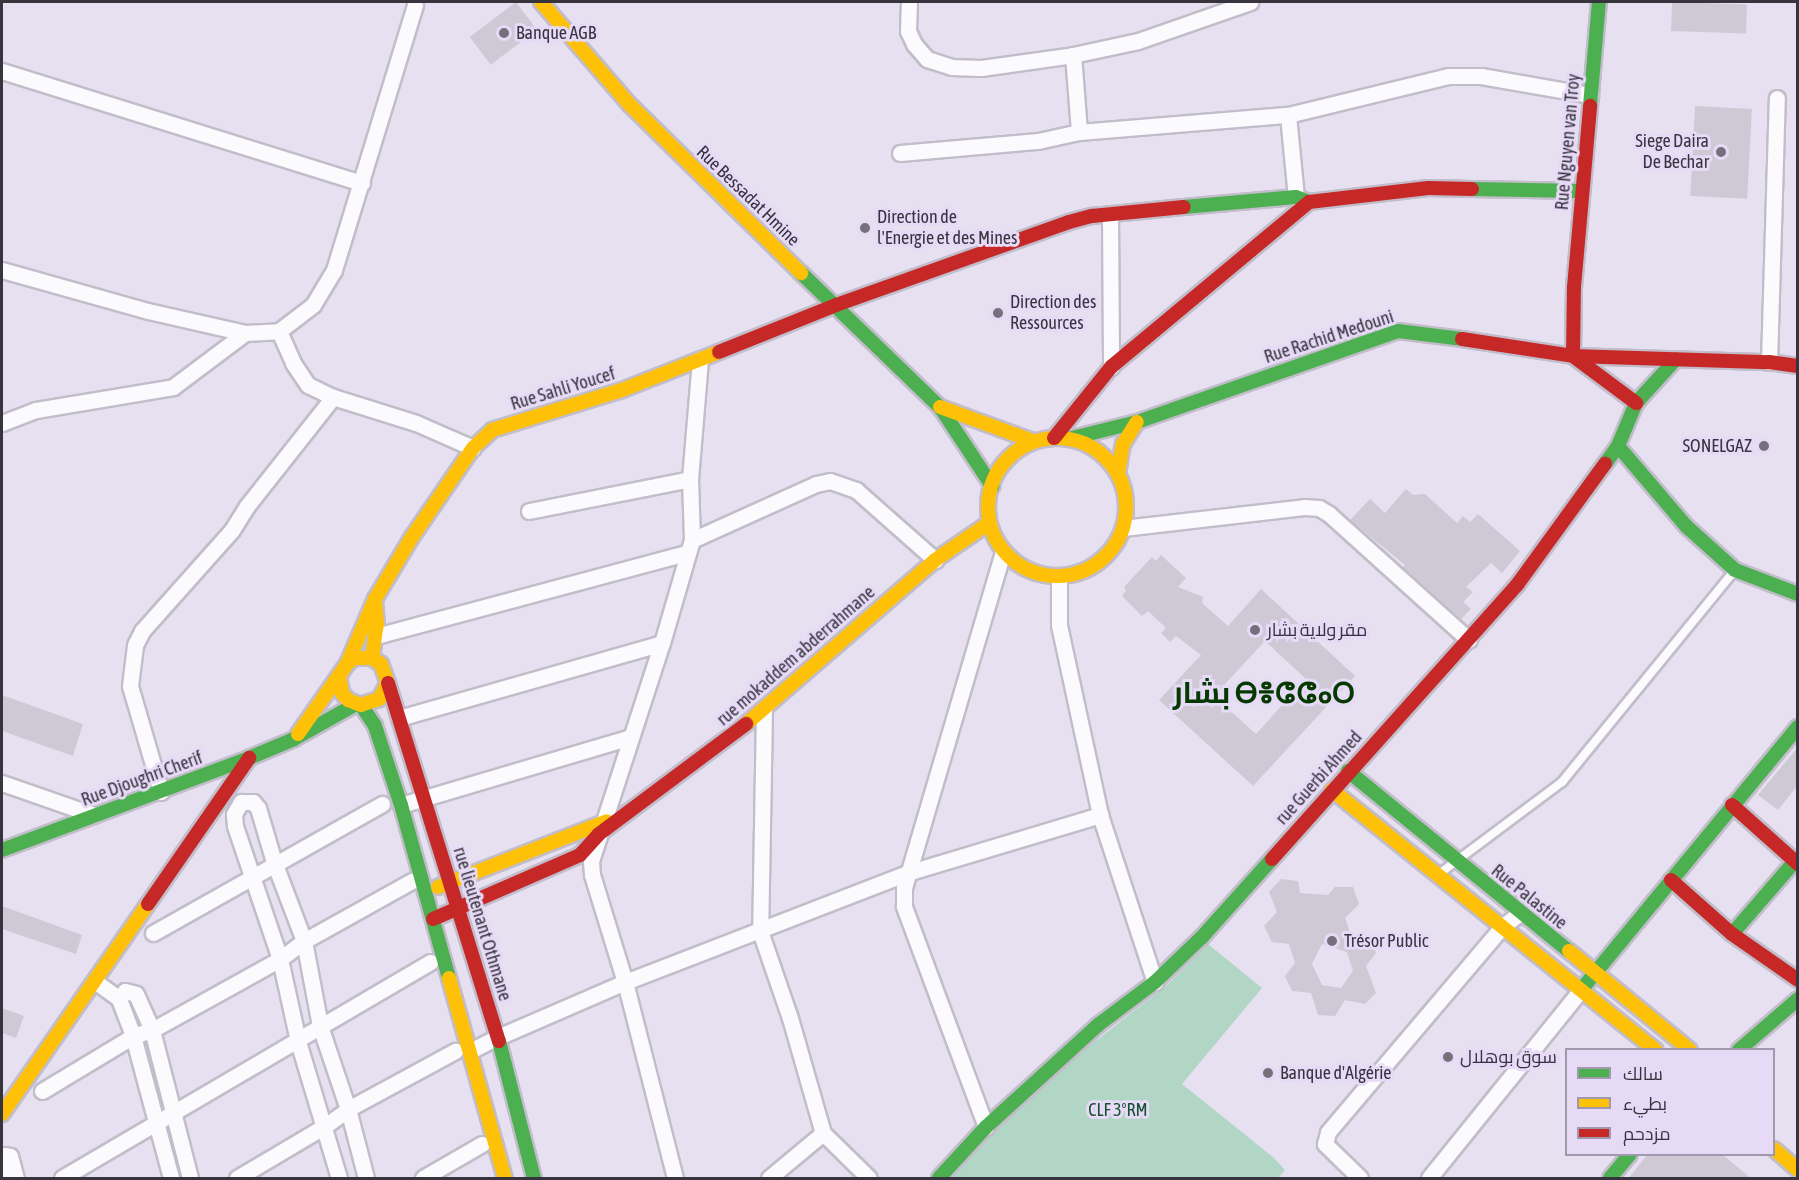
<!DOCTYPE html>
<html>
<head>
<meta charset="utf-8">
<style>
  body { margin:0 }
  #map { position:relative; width:1799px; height:1180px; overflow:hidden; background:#e7e0f0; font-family:"Asap Condensed",Cairo,"Noto Sans Tifinagh",sans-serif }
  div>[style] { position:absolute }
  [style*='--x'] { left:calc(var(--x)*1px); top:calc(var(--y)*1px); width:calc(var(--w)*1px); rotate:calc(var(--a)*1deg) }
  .green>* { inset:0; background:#b2d6c5 }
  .building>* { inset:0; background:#cfc9d6; transform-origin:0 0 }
  .roads { filter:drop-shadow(2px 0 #c2bdca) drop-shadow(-2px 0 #c2bdca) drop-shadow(0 2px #c2bdca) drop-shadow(0 -2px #c2bdca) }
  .lane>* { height:8px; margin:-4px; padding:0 4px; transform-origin:4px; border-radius:4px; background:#fbfafd }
  .street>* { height:15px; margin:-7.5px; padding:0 7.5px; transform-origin:7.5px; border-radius:7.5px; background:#fbfafd }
  .fast>* { height:14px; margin:-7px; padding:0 7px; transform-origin:7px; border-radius:7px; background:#4caf50 }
  .slow>* { height:14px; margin:-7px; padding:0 7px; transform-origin:7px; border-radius:7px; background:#ffc107 }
  .slow>.ring { margin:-7px; padding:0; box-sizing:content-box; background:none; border:14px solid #ffc107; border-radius:50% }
  .jam>* { height:14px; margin:-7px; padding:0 7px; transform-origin:7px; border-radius:7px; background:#c62828 }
  .dots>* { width:16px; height:16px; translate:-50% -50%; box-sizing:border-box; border:3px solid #e6daf6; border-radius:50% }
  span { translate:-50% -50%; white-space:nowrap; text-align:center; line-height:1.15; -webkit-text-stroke:6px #e6daf6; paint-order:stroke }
  .poi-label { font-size:18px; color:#38343e }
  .left { translate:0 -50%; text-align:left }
  .right { translate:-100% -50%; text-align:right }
  .street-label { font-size:18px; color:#38343e }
  .park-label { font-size:18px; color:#155031 }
  .town-label { font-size:30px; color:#053900; font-weight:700 }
  .frame { position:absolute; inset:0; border:3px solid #38343e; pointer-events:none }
  .legend { position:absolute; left:1565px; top:1048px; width:210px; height:108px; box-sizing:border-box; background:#e6daf6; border:2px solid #a098ac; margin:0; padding:8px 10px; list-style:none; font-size:18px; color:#38343e }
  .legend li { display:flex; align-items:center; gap:12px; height:30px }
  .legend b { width:30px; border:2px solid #a098ac }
</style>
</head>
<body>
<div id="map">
  <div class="green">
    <div style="clip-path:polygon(1208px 944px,1262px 988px,1182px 1084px,1273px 1157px,1285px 1170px,1278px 1178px,945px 1178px,1042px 1083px,1167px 985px)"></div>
  </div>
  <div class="building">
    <div style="left:516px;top:2px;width:35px;height:58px;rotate:53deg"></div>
    <div style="left:1672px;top:2px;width:75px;height:29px;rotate:2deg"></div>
    <div style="left:1695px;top:106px;width:57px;height:90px;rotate:3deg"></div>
    <div style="clip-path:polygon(1406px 489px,1413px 495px,1425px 494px,1457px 523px,1463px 516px,1470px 522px,1478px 514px,1520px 551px,1502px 573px,1491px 563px,1466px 587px,1473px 592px,1463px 602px,1471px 609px,1461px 619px,1403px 567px,1405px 565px,1350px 520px,1370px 499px,1385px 513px)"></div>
    <div style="clip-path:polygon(evenodd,1161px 555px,1186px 578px,1178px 587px,1203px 597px,1202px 603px,1228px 626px,1261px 589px,1355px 676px,1253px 786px,1159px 700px,1201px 655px,1176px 636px,1170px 642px,1161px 633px,1166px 628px,1148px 611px,1142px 616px,1122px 596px,1126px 591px,1124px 587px,1152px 557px,1156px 561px,1161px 555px,1265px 641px,1306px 679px,1256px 734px,1214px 696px,1265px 641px)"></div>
    <div style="clip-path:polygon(2px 695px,83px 724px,73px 756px,2px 731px)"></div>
    <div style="clip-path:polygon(1797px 748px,1797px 786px,1778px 810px,1758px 795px)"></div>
    <div style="clip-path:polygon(evenodd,1281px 879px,1298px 881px,1300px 893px,1328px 895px,1335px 887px,1353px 887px,1359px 904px,1345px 918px,1352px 938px,1372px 940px,1376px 953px,1366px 966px,1376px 993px,1365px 1004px,1345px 1000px,1335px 1016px,1318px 1015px,1311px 993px,1292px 991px,1285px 976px,1295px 963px,1289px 944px,1272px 942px,1264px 926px,1277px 912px,1269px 892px,1281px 879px,1322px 944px,1347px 952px,1353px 971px,1341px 988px,1322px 985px,1312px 964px,1322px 944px)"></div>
    <div style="clip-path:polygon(2px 906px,82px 935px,76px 954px,2px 929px)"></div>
    <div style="clip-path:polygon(2px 1008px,24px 1016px,16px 1038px,2px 1033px)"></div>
    <div style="clip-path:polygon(1647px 1155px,1723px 1155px,1752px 1179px,1628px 1179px)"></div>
  </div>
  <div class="roads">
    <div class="lane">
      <div style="--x:1439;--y:874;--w:154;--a:-36.8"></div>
      <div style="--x:1562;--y:782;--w:272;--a:-50.8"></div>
    </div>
    <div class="street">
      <div style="--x:909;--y:2;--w:29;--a:92"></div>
      <div style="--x:908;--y:31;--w:14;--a:65"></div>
      <div style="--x:914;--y:44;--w:20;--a:49"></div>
      <div style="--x:927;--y:59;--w:25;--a:18"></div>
      <div style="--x:951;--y:67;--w:30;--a:2"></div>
      <div style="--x:981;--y:68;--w:93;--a:-8"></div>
      <div style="--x:1073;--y:55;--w:66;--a:-12.2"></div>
      <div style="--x:1138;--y:41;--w:119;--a:-19.2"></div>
      <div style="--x:1073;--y:55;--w:77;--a:85.5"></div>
      <div style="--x:2;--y:71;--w:377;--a:17.3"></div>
      <div style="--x:900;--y:153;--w:139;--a:-5"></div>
      <div style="--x:1038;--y:141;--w:42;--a:-12.4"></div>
      <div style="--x:1079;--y:132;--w:210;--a:-4.7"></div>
      <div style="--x:1296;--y:197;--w:82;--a:-95.6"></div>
      <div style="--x:1288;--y:115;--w:165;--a:-13.7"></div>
      <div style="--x:1448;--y:76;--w:33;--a:0"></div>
      <div style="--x:1481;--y:76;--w:111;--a:9.9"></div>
      <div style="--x:1110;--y:214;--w:153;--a:89.6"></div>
      <div style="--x:2;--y:270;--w:152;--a:15.7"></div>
      <div style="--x:148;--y:311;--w:99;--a:12.8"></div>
      <div style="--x:245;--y:333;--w:34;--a:-3"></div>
      <div style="--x:279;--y:331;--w:43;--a:-37.4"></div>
      <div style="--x:313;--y:305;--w:41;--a:-59"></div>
      <div style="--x:334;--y:270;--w:277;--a:-73"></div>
      <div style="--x:279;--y:331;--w:35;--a:66"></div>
      <div style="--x:293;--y:363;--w:27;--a:56"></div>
      <div style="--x:308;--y:385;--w:28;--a:26"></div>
      <div style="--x:333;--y:397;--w:87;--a:17.4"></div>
      <div style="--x:416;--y:423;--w:62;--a:23.7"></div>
      <div style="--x:1769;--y:362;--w:264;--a:-88.3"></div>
      <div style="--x:2;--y:423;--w:36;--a:-21"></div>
      <div style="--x:36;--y:410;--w:139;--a:-9.5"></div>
      <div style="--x:173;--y:387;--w:90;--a:-36.9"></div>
      <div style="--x:690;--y:479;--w:120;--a:-85.2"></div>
      <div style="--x:529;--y:511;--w:164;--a:-11.2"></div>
      <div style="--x:690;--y:479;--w:61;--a:88.1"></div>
      <div style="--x:692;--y:540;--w:136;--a:-24.3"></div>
      <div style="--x:816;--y:484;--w:14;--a:-12"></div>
      <div style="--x:830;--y:481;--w:28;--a:19"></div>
      <div style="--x:856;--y:490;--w:106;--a:41.5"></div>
      <div style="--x:1123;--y:528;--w:182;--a:-6.6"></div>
      <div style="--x:1304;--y:507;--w:15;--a:4"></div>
      <div style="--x:1319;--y:508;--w:12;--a:31"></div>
      <div style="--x:1329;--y:514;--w:188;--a:42"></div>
      <div style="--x:1059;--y:577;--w:48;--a:90"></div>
      <div style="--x:1059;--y:625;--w:194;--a:77.8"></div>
      <div style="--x:1100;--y:815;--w:176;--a:71.8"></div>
      <div style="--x:376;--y:636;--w:321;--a:-15"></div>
      <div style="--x:764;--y:711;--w:220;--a:91"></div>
      <div style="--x:760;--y:931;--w:92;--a:71"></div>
      <div style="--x:790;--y:1018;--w:120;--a:74"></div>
      <div style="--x:823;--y:1133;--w:64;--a:44.4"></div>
      <div style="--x:399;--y:718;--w:273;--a:-15.9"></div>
      <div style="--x:2;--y:783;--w:97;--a:19.2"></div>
      <div style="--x:161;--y:792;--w:110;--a:-106.3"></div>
      <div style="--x:130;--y:686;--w:41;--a:-83"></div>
      <div style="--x:135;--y:645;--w:16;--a:-63"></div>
      <div style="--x:142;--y:631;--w:135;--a:-48.3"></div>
      <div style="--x:232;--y:530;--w:28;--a:-58"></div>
      <div style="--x:247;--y:506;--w:139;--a:-51.7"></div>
      <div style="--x:401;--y:805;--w:240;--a:-16.5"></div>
      <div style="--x:153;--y:933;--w:263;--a:-29.4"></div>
      <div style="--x:96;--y:982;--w:29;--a:36"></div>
      <div style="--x:119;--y:999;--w:40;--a:69"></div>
      <div style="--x:133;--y:1036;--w:147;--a:75"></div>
      <div style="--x:119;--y:999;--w:10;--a:-53"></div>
      <div style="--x:125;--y:991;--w:11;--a:15"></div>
      <div style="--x:136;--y:994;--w:39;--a:66"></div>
      <div style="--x:152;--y:1030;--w:153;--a:75.6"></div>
      <div style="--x:470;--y:1051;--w:31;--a:-27"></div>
      <div style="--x:498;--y:1037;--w:138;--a:-23.4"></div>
      <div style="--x:625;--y:982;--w:302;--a:-21.1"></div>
      <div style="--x:907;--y:873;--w:202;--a:-16.7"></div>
      <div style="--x:42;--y:1091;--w:106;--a:-31.1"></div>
      <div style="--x:133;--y:1036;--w:20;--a:-18"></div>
      <div style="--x:152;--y:1030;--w:146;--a:-29"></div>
      <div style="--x:280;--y:959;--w:30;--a:-37"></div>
      <div style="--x:304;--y:941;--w:124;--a:-29.1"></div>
      <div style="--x:986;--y:1127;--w:236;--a:-110.4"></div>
      <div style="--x:904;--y:906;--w:18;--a:-90"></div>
      <div style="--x:904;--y:888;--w:351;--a:-73.6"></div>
      <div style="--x:2;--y:1159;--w:4;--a:-63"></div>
      <div style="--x:4;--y:1155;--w:6;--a:9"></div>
      <div style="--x:10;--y:1156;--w:23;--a:75"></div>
      <div style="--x:2;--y:1162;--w:16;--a:86"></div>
      <div style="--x:62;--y:1178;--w:427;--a:-30.4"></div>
      <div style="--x:237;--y:1178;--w:102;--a:-30.6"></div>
      <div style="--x:325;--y:1126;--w:29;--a:-36"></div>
      <div style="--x:348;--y:1109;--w:122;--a:-28.5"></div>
      <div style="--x:339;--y:1178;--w:143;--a:-106.7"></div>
      <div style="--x:298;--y:1041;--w:84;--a:-102.4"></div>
      <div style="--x:280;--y:959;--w:140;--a:-108.7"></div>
      <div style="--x:235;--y:826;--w:12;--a:-95"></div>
      <div style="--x:234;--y:814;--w:14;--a:-60"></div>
      <div style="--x:241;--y:802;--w:12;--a:0"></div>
      <div style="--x:253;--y:802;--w:8;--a:50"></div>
      <div style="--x:258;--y:808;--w:56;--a:73.5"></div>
      <div style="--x:274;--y:862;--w:85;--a:69.2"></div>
      <div style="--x:304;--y:941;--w:86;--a:79.3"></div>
      <div style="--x:320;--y:1026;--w:88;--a:71.4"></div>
      <div style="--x:348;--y:1109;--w:71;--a:75.4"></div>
      <div style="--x:423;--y:1178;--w:68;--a:-30"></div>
      <div style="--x:675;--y:1178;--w:202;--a:-104.3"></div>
      <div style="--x:625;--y:982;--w:112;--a:-107.1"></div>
      <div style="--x:592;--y:875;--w:14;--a:-94"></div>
      <div style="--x:591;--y:861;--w:229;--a:-72"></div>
      <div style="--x:662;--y:643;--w:107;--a:-73.8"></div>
      <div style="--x:769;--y:1178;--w:70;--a:-39.8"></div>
      <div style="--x:1360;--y:1178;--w:49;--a:-135.8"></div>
      <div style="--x:1325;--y:1144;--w:12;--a:-76"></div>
      <div style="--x:1328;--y:1132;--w:270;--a:-49.7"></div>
      <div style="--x:1503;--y:926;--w:21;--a:-37"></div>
      <div style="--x:1429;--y:1178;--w:240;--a:-51.1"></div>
    </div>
    <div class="fast">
      <div style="--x:1590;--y:106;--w:104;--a:-85.1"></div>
      <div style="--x:1472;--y:189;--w:109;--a:1.1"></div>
      <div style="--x:1184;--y:207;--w:112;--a:-5.1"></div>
      <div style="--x:1296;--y:197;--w:14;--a:21"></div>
      <div style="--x:801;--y:273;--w:193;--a:44"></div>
      <div style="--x:940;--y:407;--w:95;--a:56.6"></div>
      <div style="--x:1068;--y:439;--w:71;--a:-13.8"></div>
      <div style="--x:1137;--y:422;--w:276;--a:-19.2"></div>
      <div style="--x:1398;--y:331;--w:64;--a:7.1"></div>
      <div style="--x:1618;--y:446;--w:105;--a:49.6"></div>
      <div style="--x:1686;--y:526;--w:66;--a:41.9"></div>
      <div style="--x:1735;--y:570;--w:67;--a:20.9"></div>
      <div style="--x:1605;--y:464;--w:22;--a:-54"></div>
      <div style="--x:1618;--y:446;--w:47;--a:-67.3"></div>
      <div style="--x:1636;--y:403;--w:59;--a:-47.7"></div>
      <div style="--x:361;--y:705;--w:25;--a:56"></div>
      <div style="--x:375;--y:726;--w:83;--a:71.8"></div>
      <div style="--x:401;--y:805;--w:180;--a:74.5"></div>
      <div style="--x:1348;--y:771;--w:285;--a:39.2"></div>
      <div style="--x:2;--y:850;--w:264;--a:-20.4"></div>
      <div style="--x:249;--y:758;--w:49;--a:-22.9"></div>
      <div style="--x:294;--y:739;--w:71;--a:-29.4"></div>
      <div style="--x:1732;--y:934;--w:96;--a:-49.2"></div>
      <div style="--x:1586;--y:984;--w:333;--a:-50.5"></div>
      <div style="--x:499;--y:1041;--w:141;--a:75.7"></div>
      <div style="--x:1739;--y:1050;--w:78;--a:-40.8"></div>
      <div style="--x:939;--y:1178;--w:69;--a:-47.3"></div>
      <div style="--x:986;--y:1127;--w:151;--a:-42.3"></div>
      <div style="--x:1098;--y:1025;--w:71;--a:-37"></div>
      <div style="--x:1155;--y:982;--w:65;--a:-43.8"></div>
      <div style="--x:1202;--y:937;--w:105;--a:-48.1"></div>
      <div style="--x:1610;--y:1178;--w:31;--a:-50"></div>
    </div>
    <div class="slow">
      <div style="--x:541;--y:2;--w:136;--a:49.2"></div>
      <div style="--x:630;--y:105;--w:240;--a:44.5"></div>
      <div style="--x:940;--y:407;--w:99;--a:20.1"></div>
      <div class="ring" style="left:988px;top:438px;width:124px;height:124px"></div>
      <div style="--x:1118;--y:474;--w:30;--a:-81"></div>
      <div style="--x:1123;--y:444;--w:26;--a:-58"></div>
      <div style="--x:372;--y:658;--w:34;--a:-82"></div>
      <div style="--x:377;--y:624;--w:22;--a:-95"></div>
      <div style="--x:347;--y:664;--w:71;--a:-66.7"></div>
      <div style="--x:375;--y:599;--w:72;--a:-59.2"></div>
      <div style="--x:412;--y:537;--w:108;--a:-55.6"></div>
      <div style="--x:473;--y:448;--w:26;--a:-43"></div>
      <div style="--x:492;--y:430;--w:136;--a:-17.1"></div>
      <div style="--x:622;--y:390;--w:104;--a:-21.4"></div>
      <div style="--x:746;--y:724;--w:250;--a:-40.9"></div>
      <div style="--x:935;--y:560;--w:65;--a:-34.4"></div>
      <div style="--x:298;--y:734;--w:85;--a:-55"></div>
      <div style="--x:347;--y:664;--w:9;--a:-41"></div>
      <div style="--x:354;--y:658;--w:18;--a:0"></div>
      <div style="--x:372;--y:658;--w:11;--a:34"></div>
      <div style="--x:381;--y:664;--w:20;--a:70"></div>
      <div style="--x:388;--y:683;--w:18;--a:119"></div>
      <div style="--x:379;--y:699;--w:19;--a:162"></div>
      <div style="--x:361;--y:705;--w:14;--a:-159"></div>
      <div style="--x:348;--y:700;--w:9;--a:-131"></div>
      <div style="--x:342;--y:693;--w:17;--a:-100"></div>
      <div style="--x:1332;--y:790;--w:415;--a:38.8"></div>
      <div style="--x:438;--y:887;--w:181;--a:-21.3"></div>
      <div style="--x:1569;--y:951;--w:156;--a:39.3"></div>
      <div style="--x:449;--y:978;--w:208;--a:74.4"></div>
      <div style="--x:2;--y:1114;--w:256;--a:-55.2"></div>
      <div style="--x:1774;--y:1149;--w:32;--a:41"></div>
    </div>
    <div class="jam">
      <div style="--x:1462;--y:339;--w:112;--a:8.7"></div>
      <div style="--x:1573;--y:356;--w:196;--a:1.8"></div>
      <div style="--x:1769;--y:362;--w:29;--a:8"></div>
      <div style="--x:719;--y:352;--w:126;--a:-21.9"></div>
      <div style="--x:836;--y:305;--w:247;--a:-19.6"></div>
      <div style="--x:1069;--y:222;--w:24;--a:-15"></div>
      <div style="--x:1092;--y:216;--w:92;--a:-5.6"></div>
      <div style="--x:1573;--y:356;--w:69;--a:-89.2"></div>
      <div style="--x:1574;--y:287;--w:182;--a:-84.9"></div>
      <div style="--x:1573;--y:356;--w:79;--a:36.7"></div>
      <div style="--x:1054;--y:438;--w:91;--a:-51.2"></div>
      <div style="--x:1111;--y:367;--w:258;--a:-39.8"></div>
      <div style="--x:1309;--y:202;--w:120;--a:-6.7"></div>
      <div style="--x:1428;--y:188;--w:44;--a:1.3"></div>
      <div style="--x:388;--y:683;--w:375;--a:72.8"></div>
      <div style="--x:1732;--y:805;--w:89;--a:41.8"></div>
      <div style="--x:1272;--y:859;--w:368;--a:-48.2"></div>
      <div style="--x:1517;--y:585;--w:150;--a:-54"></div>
      <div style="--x:1671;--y:880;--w:81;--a:41.5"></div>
      <div style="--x:1732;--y:934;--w:80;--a:34.9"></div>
      <div style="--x:148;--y:904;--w:178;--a:-55.3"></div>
      <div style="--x:433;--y:919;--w:160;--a:-23.5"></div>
      <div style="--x:580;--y:855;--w:28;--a:-48"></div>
      <div style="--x:599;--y:834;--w:184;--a:-36.8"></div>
    </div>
  </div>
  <div class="dots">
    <div style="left:504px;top:33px;background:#75707c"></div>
    <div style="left:1721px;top:152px;background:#75707c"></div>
    <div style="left:865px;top:228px;background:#75707c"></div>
    <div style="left:998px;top:313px;background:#75707c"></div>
    <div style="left:1764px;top:446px;background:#75707c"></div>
    <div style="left:1255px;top:630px;background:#75707c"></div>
    <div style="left:1332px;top:941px;background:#75707c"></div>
    <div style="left:1448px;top:1057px;background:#75707c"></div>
    <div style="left:1268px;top:1073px;background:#75707c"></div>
  </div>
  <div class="poi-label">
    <span class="left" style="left:516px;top:33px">Banque AGB</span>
    <span class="right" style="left:1709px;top:152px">Siege Daira<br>De Bechar</span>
    <span class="left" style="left:877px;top:228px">Direction de<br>l'Energie et des Mines</span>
    <span class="left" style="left:1010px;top:313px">Direction des<br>Ressources</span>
    <span class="right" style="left:1752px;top:446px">SONELGAZ</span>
    <span class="left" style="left:1267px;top:630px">مقر ولاية بشار</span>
    <span class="left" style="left:1344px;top:941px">Trésor Public</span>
    <span class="left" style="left:1460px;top:1057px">سوق بوهلال</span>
    <span class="left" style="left:1280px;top:1073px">Banque d'Algérie</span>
  </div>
  <div class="street-label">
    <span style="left:1568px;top:142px;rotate:-85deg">Rue Nguyen van Troy</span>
    <span style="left:748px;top:196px;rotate:44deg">Rue Bessadat Hmine</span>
    <span style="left:1329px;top:337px;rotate:-18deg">Rue Rachid Medouni</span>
    <span style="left:563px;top:389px;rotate:-17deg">Rue Sahli Youcef</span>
    <span style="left:796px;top:656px;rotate:-41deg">rue mokaddem abderrahmane</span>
    <span style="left:1319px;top:778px;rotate:-48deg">rue Guerbi Ahmed</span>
    <span style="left:142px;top:779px;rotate:-20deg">Rue Djoughri Cherif</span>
    <span style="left:1529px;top:897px;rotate:39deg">Rue Palastine</span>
    <span style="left:482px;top:924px;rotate:73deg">rue lieutenant Othmane</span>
  </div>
  <div class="park-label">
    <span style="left:1118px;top:1110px">CLF 3°RM</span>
  </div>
  <div class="town-label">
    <span style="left:1264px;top:692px">بشار ⴱⴻⵛⵛⴰⵔ</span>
  </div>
  <div class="frame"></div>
  <ul class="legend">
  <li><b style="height:8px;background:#4caf50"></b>سالك</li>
  <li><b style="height:8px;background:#ffc107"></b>بطيء</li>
  <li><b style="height:8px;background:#c62828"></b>مزدحم</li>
  </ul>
</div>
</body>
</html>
